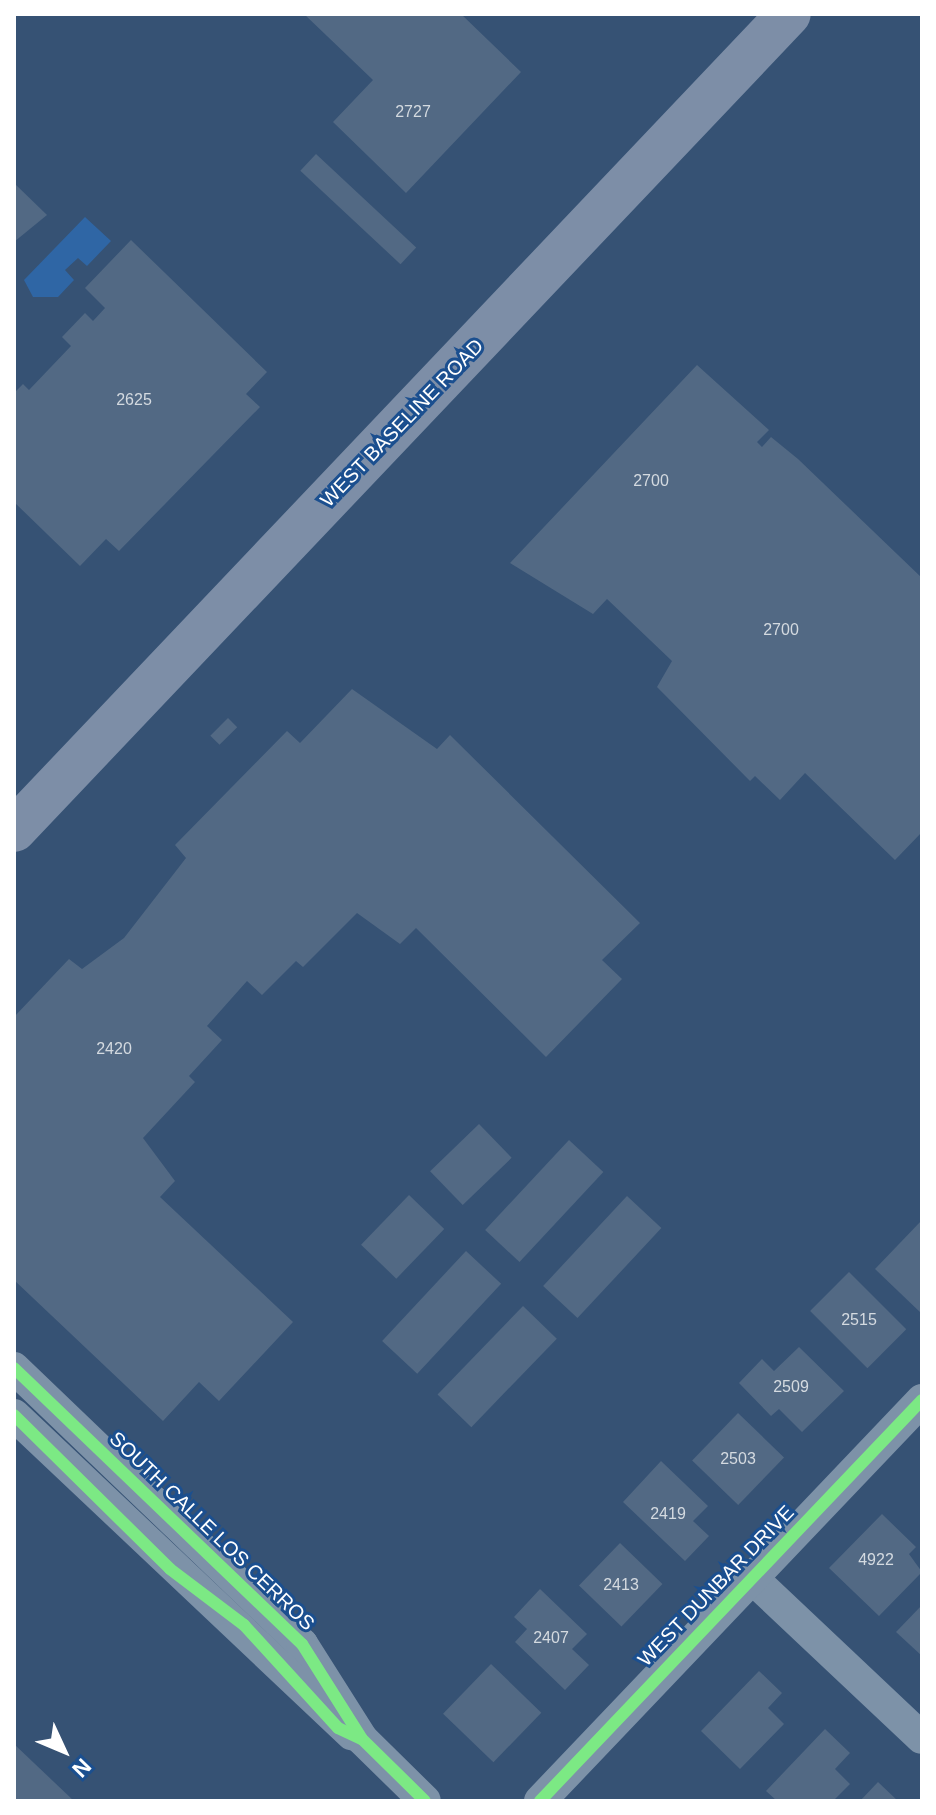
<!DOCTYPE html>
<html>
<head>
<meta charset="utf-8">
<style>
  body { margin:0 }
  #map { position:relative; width:936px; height:1815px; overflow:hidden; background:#365274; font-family:Helvetica,sans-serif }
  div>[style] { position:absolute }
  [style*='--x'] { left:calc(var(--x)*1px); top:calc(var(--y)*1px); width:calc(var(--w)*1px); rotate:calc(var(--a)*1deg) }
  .green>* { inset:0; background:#2f66a5 }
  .building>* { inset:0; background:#526984; transform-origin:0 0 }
  .minor>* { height:32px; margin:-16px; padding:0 16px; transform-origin:16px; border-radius:16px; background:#7d92a8 }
  .primary>* { height:44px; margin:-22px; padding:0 22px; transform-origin:22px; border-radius:22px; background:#7d8ea7 }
  .cycleway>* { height:12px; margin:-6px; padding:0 6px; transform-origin:6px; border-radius:6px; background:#7ce984 }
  span { translate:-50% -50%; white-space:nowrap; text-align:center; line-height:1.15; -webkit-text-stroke:6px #1b4f8f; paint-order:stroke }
  .number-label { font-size:16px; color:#d4dae0 }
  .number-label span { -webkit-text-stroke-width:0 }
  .street-label { font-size:20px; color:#fff }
  .frame { position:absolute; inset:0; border:16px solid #fff; pointer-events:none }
  .north { position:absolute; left:24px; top:1711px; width:80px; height:80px; -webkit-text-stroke:6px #1b4f8f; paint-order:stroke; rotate:134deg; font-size:22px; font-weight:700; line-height:32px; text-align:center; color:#fff }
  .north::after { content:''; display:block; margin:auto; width:28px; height:36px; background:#fff; clip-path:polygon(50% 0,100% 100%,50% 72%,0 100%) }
</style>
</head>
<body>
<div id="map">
  <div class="green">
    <div style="clip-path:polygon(85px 217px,111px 241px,87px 266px,78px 258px,65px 270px,74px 280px,58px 297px,33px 297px,24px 280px)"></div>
  </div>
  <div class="building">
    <div style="clip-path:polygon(304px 14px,461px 14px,521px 72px,406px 193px,333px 122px,373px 80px)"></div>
    <div style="left:316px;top:154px;width:137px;height:23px;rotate:43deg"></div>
    <div style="clip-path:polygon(14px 183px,47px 215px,14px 242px)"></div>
    <div style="clip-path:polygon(131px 240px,267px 372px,246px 394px,260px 407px,119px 551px,106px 539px,80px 566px,14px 502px,14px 393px,23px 384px,29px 390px,71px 346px,62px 337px,85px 313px,93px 321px,105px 308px,85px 288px)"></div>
    <div style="clip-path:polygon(697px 365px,769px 430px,757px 442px,762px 447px,771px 437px,798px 459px,922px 578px,922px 832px,895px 860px,805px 773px,780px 800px,755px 776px,750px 781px,657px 687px,672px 661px,607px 599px,593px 614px,510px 563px)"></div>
    <div style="clip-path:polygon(352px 689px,437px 749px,450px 735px,640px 923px,602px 960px,622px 979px,546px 1057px,416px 928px,400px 944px,357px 913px,303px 967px,296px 961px,262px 995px,247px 981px,207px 1026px,222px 1040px,189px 1076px,195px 1082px,143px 1138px,175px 1181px,160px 1197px,293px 1322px,219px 1401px,199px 1382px,163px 1421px,14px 1280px,14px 1017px,69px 959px,82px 969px,124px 938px,186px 858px,175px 845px,287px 731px,300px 743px)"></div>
    <div style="left:228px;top:718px;width:13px;height:25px;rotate:45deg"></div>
    <div style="left:479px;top:1124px;width:47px;height:68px;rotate:46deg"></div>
    <div style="left:569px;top:1140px;width:47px;height:123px;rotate:43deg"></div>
    <div style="left:409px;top:1195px;width:49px;height:69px;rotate:44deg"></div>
    <div style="left:627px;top:1196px;width:47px;height:123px;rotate:43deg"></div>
    <div style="clip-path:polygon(922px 1220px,922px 1314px,875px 1269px)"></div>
    <div style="left:466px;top:1251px;width:48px;height:123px;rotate:43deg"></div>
    <div style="left:849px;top:1272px;width:81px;height:55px;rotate:45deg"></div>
    <div style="left:523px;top:1306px;width:47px;height:123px;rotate:44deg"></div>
    <div style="clip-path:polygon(799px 1347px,844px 1391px,802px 1432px,779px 1409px,771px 1416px,739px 1383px,762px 1359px,774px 1371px)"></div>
    <div style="left:738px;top:1413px;width:64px;height:66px;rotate:44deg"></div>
    <div style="clip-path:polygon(661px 1461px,708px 1506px,693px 1521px,709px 1536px,685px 1561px,623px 1502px)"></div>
    <div style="clip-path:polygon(882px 1514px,916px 1547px,909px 1554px,922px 1572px,879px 1616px,829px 1568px)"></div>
    <div style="left:620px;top:1543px;width:59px;height:59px;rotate:44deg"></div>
    <div style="clip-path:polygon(540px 1589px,587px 1634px,572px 1649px,589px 1665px,565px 1690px,515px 1642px,527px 1629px,514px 1617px)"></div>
    <div style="clip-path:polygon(922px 1605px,922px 1656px,896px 1632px)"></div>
    <div style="left:491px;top:1664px;width:70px;height:69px;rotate:44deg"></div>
    <div style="clip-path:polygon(759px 1671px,782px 1693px,768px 1708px,784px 1724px,740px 1769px,701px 1731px)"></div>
    <div style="clip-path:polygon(825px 1729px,850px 1753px,835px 1769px,850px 1784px,833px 1801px,777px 1801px,766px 1791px)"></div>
    <div style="clip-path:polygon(14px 1744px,74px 1801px,14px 1801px)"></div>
    <div style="clip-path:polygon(878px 1782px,898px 1801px,860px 1801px)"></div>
  </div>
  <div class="minor">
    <div style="--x:14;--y:1368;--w:399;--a:43.8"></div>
    <div style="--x:302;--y:1644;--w:112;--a:57.7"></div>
    <div style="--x:362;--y:1739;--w:88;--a:44.5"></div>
    <div style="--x:14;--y:1415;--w:465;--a:43.4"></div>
    <div style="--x:752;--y:1578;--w:233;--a:43.3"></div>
    <div style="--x:540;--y:1801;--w:554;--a:-46.39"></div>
  </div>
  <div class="primary">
    <div style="--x:14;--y:830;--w:1125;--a:-46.48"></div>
  </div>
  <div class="cycleway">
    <div style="--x:14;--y:1368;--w:399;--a:43.8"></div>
    <div style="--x:302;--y:1644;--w:112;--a:57.7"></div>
    <div style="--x:362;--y:1739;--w:88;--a:44.5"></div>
    <div style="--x:14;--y:1415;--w:219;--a:44.6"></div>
    <div style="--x:170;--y:1569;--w:93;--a:37.1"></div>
    <div style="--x:244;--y:1625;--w:139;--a:47.6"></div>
    <div style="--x:338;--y:1728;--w:26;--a:25"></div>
    <div style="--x:540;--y:1801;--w:554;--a:-46.39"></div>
  </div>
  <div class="number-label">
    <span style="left:413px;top:112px">2727</span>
    <span style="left:134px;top:400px">2625</span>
    <span style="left:651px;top:481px">2700</span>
    <span style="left:781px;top:630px">2700</span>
    <span style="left:114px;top:1049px">2420</span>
    <span style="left:859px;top:1320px">2515</span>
    <span style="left:791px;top:1387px">2509</span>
    <span style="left:738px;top:1459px">2503</span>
    <span style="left:668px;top:1514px">2419</span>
    <span style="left:876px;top:1560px">4922</span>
    <span style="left:621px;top:1585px">2413</span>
    <span style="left:551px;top:1638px">2407</span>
  </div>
  <div class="street-label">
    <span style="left:402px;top:423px;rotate:-46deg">WEST BASELINE ROAD</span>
    <span style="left:212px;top:1531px;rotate:44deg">SOUTH CALLE LOS CERROS</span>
    <span style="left:716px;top:1586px;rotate:-46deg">WEST DUNBAR DRIVE</span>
  </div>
  <div class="frame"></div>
  <div class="north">N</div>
</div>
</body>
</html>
